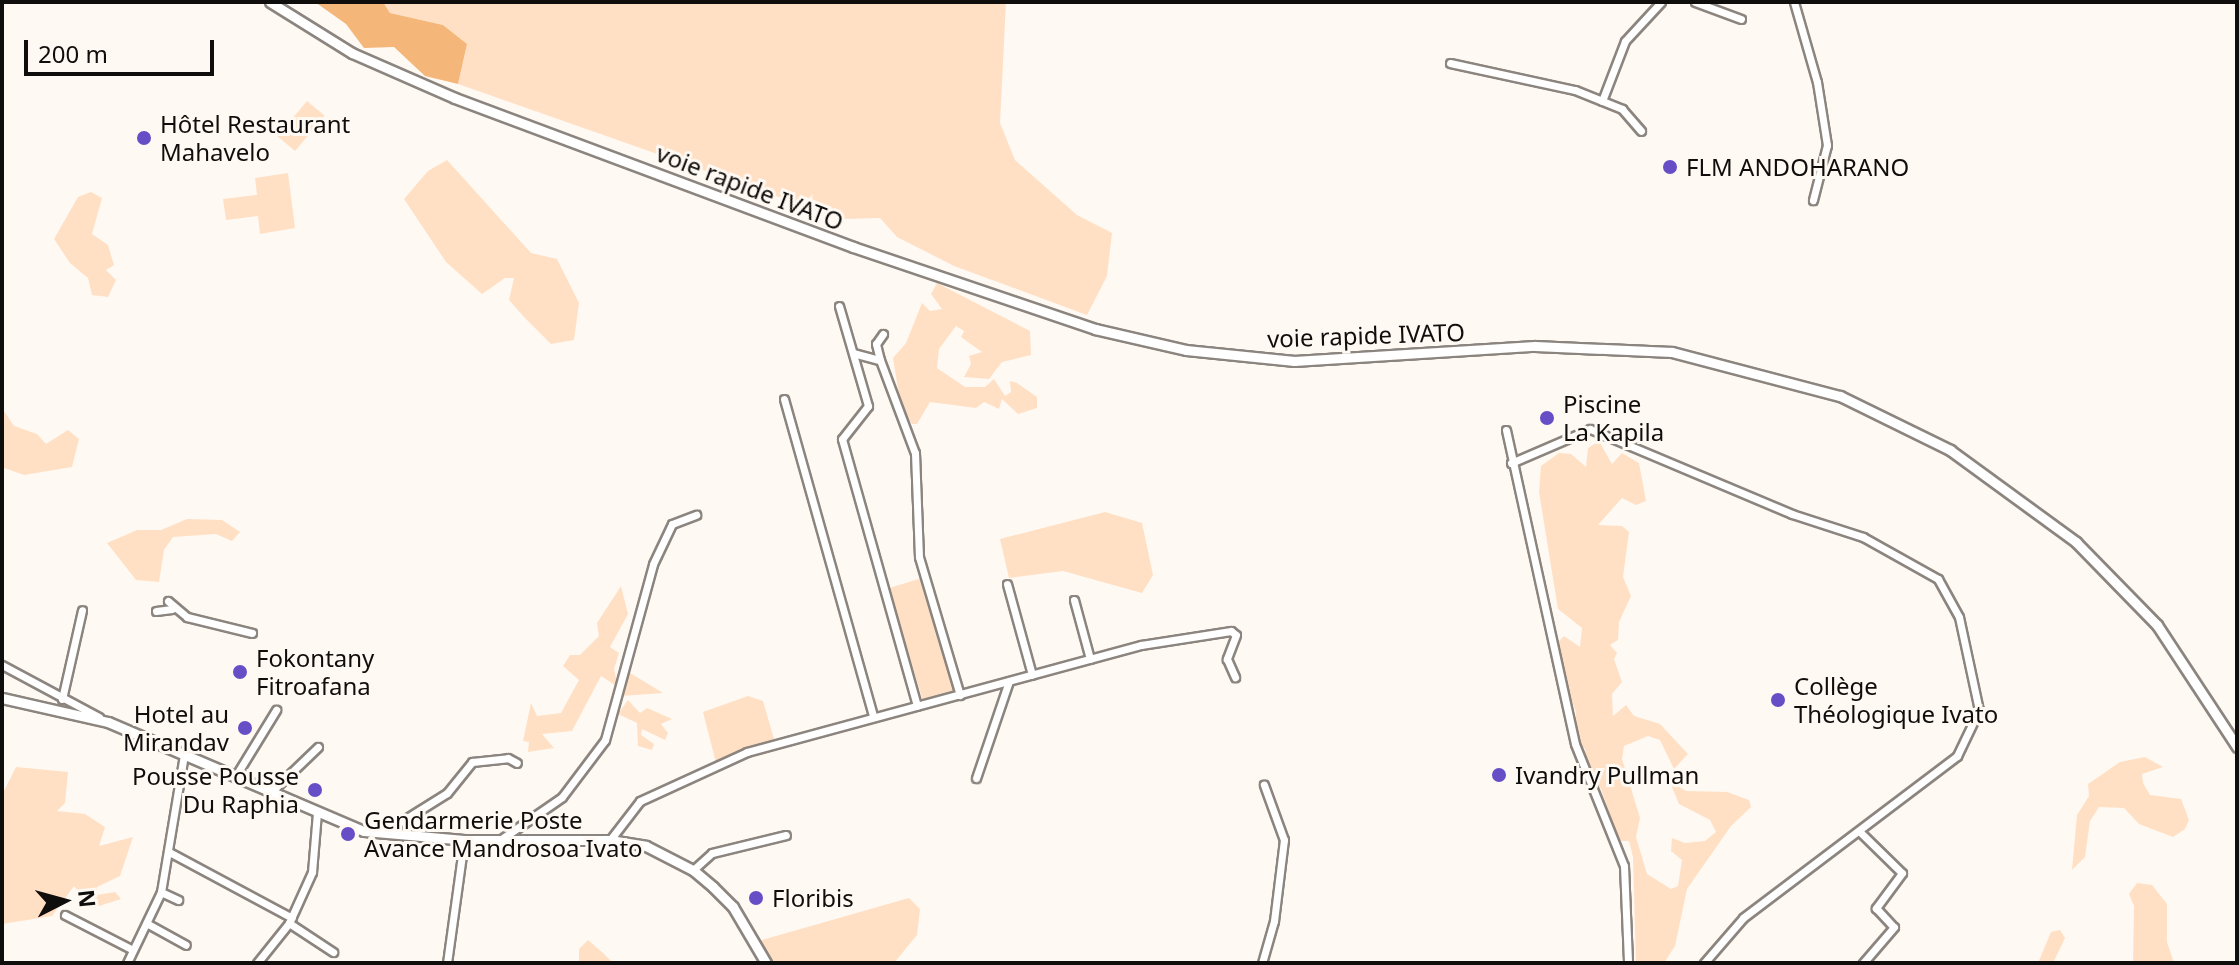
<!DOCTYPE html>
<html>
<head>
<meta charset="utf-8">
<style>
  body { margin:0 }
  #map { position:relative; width:2239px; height:965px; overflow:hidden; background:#fff9f3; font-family:"Noto Sans",sans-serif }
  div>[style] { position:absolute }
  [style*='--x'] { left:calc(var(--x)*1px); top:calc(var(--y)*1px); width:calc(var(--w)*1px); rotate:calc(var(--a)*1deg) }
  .green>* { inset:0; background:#ffe0c4; transform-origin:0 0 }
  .water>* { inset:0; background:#f4b679 }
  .roads { filter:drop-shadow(2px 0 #8c857f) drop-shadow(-2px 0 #8c857f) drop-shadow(0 2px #8c857f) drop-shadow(0 -2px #8c857f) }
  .street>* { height:7px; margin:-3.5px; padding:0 3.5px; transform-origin:3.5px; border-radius:3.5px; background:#fff }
  .secondary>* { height:9px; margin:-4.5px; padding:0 4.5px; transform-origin:4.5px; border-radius:4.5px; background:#fff }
  .dots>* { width:22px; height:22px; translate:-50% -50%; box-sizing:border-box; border:4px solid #fff9f3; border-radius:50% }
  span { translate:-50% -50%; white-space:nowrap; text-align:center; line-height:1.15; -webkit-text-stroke:6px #fff9f3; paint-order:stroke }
  .poi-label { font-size:24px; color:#100e0c }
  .left { translate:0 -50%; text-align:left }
  .right { translate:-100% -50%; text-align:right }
  .street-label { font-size:24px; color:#100e0c }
  .frame { position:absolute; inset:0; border:4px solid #100e0c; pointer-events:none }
  .north { position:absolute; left:24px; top:861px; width:80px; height:80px; -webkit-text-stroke:6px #fff9f3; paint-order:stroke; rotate:84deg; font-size:22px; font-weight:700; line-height:32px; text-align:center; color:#100e0c }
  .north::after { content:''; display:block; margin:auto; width:28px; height:36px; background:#100e0c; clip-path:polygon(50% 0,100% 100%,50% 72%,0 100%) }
  .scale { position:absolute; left:24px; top:40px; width:190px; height:36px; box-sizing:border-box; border:4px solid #100e0c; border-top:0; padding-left:10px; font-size:24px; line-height:28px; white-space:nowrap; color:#100e0c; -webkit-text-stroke:6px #fff9f3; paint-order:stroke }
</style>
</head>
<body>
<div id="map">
  <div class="green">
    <div style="clip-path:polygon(383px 2px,1006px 2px,1000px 123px,1015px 160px,1077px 215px,1112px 233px,1107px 276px,1087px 315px,954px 266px,897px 237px,880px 218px,842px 219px,458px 84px,467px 44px,443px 25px,390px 13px)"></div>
    <div style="left:307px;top:101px;width:23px;height:46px;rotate:40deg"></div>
    <div style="clip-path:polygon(447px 160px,531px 253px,557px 259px,579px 303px,574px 340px,551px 344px,524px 317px,509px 300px,514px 278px,505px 278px,482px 294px,446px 262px,404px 199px,428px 171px)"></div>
    <div style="clip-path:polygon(288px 173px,295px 228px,260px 234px,258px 216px,226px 220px,223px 199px,257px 195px,255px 178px)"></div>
    <div style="clip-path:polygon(91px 192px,102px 198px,92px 234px,108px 245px,114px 265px,106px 270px,116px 280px,108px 297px,92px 295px,88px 278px,70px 263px,54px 239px,78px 197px)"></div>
    <div style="clip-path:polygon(937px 283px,1030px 331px,1031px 355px,1002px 362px,989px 379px,964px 377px,971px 364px,969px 356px,982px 352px,961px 337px,964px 331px,956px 326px,939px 349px,937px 368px,965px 387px,985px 387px,994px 379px,1005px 396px,1011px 392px,1010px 381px,1017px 383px,1037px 397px,1037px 408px,1018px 414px,1002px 399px,999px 409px,984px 402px,976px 408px,930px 402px,917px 424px,912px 424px,901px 407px,893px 358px,906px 343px,922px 303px,930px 311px,942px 309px,931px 294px)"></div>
    <div style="clip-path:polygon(2px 408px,14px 426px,37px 434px,46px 444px,68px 430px,79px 439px,72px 467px,24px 475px,4px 468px)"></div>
    <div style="clip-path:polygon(1599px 441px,1612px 464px,1622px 453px,1639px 463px,1646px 501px,1636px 505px,1622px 498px,1598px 525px,1622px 526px,1629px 532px,1623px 577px,1631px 596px,1619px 622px,1618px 640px,1610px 645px,1617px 653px,1614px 659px,1622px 682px,1612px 694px,1613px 716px,1626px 705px,1634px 716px,1660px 724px,1688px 754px,1674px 769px,1660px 740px,1648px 736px,1624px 746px,1622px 759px,1640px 818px,1636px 837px,1647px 874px,1671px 889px,1678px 886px,1682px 860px,1671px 851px,1672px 838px,1685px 843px,1705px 841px,1716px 832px,1710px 820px,1679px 804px,1671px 785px,1673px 774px,1675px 784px,1686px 791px,1727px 792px,1749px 800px,1751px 807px,1731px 826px,1687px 889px,1675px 946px,1664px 963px,1636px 963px,1633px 857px,1629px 841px,1621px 841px,1616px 832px,1601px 789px,1587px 770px,1585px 749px,1575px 738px,1576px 712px,1557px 662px,1558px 642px,1564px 636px,1580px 647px,1582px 628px,1558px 609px,1539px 492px,1541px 466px,1559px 453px,1571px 454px,1586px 467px,1588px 448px)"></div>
    <div style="clip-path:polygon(1105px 512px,1142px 523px,1153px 575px,1142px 593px,1063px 571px,1009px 578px,1000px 539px)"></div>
    <div style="clip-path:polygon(187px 519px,222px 520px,240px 532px,232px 541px,216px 534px,173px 537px,164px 550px,159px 582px,136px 580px,107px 543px,137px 530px,161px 530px)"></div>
    <div style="left:922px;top:578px;width:117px;height:35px;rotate:73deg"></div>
    <div style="clip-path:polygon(621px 586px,628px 614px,610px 647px,619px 653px,614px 669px,618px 687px,601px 676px,572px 731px,542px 734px,554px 748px,528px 752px,529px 742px,523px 741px,531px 703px,537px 716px,561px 713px,579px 680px,563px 666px,570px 655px,580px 655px,599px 636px,597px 623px)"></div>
    <div style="clip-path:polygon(630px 673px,663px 693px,621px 696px)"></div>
    <div style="clip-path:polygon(748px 696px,763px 701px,774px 739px,716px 763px,703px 712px)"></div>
    <div style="clip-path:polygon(628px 700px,640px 713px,647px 708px,672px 719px,661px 724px,668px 733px,665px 740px,642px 729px,641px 735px,654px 744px,652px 750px,638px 746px,637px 723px,618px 714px)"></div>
    <div style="clip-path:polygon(2145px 757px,2163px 767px,2142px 774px,2143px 783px,2150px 795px,2181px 799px,2189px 820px,2185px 829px,2173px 837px,2139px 824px,2124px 808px,2099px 807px,2090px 821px,2085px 857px,2072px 870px,2077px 815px,2089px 796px,2088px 784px,2120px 762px)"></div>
    <div style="clip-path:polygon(16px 767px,68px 772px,65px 803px,57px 811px,85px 814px,105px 827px,99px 846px,133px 837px,120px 876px,97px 887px,97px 895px,115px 892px,121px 899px,93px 908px,74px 886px,52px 916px,2px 924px,2px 795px)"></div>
    <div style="clip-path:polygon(2137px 883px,2152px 885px,2167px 904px,2167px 942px,2174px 963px,2133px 963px,2134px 906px,2129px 894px)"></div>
    <div style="clip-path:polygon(909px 898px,920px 909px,917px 935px,894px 963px,767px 963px,755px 942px)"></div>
    <div style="clip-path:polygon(2060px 930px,2065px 938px,2053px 963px,2038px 963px,2051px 932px)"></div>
    <div style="clip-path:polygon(588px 940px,603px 953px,613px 963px,579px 963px,579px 949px)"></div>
  </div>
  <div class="water">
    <div style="clip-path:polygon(315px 2px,383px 2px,390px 13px,443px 25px,467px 44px,458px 84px,425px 76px,394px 47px,364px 48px,346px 24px)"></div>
  </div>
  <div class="roads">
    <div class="street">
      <div style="--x:1695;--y:2;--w:49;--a:20.3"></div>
      <div style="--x:1794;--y:2;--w:83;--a:74"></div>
      <div style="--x:1817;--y:82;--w:64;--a:81"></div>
      <div style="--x:1827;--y:145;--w:57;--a:104.3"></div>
      <div style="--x:1450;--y:63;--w:128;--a:12.2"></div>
      <div style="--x:1575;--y:90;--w:51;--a:22"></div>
      <div style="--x:1622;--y:109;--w:29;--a:49"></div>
      <div style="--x:1602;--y:101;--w:64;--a:-69"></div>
      <div style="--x:1625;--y:41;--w:53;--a:-47.3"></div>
      <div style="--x:839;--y:306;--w:104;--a:73.8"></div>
      <div style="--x:868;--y:406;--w:42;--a:128.2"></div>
      <div style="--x:842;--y:439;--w:277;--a:74.3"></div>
      <div style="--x:883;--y:334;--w:12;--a:125"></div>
      <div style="--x:876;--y:344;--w:16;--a:76"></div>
      <div style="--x:880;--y:360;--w:99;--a:69.4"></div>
      <div style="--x:915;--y:453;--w:104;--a:87.8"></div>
      <div style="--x:919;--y:557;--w:144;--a:73.5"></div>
      <div style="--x:853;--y:353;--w:28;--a:15"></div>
      <div style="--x:784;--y:399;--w:329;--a:74.3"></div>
      <div style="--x:1506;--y:430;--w:321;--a:77.6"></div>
      <div style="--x:1575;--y:744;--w:131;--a:68.1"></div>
      <div style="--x:1624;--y:866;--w:97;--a:87.6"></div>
      <div style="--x:1511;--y:463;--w:86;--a:-23.3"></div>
      <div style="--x:1590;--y:429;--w:219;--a:22.8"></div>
      <div style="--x:1792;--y:514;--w:75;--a:17.9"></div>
      <div style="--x:1863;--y:537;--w:86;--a:29.2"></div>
      <div style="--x:1938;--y:579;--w:43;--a:61.1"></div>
      <div style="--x:1959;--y:617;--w:95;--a:77.9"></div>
      <div style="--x:1979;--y:710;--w:51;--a:115.6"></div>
      <div style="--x:1957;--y:756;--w:268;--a:142.9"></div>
      <div style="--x:1743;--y:918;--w:60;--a:130.9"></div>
      <div style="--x:1007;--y:584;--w:94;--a:74.6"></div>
      <div style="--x:1074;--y:600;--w:61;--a:74.8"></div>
      <div style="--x:168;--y:601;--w:25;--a:40"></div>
      <div style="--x:187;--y:617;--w:67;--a:13.8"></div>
      <div style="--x:156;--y:611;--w:16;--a:-7"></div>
      <div style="--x:2;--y:665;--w:110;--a:28.2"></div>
      <div style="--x:62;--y:699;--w:91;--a:-77.3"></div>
      <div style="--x:235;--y:777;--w:79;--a:-58.5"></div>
      <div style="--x:976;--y:778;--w:102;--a:-71.2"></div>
      <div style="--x:271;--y:792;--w:65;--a:-43.8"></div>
      <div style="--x:1859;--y:831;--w:60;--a:44.3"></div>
      <div style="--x:1902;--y:873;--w:44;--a:126.6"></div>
      <div style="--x:1876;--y:908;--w:26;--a:47"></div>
      <div style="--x:1894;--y:927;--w:48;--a:130.7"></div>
      <div style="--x:383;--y:833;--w:75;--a:-32"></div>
      <div style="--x:447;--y:793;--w:40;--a:-51"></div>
      <div style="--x:472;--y:762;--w:36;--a:-6"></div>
      <div style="--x:508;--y:758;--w:10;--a:29"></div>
      <div style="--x:500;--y:840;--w:75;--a:-34.7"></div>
      <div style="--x:562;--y:797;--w:71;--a:-53"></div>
      <div style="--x:605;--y:740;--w:182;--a:-74.7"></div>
      <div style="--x:653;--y:564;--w:44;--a:-64.6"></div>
      <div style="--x:672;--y:524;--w:26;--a:-21"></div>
      <div style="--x:610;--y:840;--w:49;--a:-52.4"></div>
      <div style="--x:640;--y:801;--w:118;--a:-24.6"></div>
      <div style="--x:747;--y:752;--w:408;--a:-15.2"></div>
      <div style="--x:1141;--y:645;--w:91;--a:-8.8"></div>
      <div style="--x:1231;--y:631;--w:6;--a:39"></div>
      <div style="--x:1236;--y:635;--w:26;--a:111"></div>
      <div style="--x:1227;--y:659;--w:20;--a:66"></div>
      <div style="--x:171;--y:853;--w:137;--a:28.2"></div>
      <div style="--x:693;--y:870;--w:25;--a:-42"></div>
      <div style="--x:712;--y:853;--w:76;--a:-13.7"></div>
      <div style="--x:161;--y:892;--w:19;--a:25"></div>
      <div style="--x:65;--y:915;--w:76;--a:27.2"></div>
      <div style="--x:289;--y:923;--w:53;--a:33.4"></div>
      <div style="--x:148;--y:924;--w:43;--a:28.9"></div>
      <div style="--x:127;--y:963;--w:79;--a:-64.4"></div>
      <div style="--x:161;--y:892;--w:140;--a:-80.5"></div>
      <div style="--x:257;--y:963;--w:51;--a:-51.3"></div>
      <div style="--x:289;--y:923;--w:56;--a:-65.7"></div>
      <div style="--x:312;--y:872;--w:59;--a:-85.2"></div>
      <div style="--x:447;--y:963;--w:124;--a:-82.1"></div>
      <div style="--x:1262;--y:963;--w:44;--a:-74.1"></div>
      <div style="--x:1274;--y:921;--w:82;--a:-83"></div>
      <div style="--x:1284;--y:840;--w:59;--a:-110"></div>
    </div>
    <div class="secondary">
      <div style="--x:270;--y:2;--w:97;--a:31.9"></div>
      <div style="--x:352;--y:53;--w:112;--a:23.6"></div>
      <div style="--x:455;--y:98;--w:425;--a:20.5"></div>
      <div style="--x:853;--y:247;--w:256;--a:18.7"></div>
      <div style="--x:1095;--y:329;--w:93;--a:13"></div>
      <div style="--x:1186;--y:350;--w:109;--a:5.8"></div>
      <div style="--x:1294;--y:361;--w:241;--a:-3.6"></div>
      <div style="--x:1535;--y:346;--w:137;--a:2.5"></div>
      <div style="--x:1672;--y:352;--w:174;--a:14.7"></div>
      <div style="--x:1840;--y:396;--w:123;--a:26.1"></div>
      <div style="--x:1950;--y:450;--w:156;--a:36.1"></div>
      <div style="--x:2076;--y:542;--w:116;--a:45.7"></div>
      <div style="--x:2157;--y:625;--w:146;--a:56.7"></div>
      <div style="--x:2;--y:698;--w:109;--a:12.8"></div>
      <div style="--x:108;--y:722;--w:278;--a:23.1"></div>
      <div style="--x:364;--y:831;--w:100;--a:5.1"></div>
      <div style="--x:464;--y:840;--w:146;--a:0"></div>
      <div style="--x:610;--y:840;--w:36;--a:9"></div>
      <div style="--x:646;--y:846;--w:53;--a:27.1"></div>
      <div style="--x:693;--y:870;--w:26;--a:40"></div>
      <div style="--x:713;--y:887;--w:28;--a:45"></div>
      <div style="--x:733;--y:907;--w:65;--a:59.5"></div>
    </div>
  </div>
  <div class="dots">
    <div style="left:144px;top:138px;background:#664ec7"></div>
    <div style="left:1670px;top:167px;background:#664ec7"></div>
    <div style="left:1547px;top:418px;background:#664ec7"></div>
    <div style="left:240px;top:672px;background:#664ec7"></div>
    <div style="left:1778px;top:700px;background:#664ec7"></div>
    <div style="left:245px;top:728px;background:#664ec7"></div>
    <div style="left:1499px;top:775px;background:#664ec7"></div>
    <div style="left:315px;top:790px;background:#664ec7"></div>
    <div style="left:348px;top:834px;background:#664ec7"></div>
    <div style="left:756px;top:898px;background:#664ec7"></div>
  </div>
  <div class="poi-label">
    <span class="left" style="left:160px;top:138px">Hôtel Restaurant<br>Mahavelo</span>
    <span class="left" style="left:1686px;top:167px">FLM ANDOHARANO</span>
    <span class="left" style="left:1563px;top:418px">Piscine<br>La Kapila</span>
    <span class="left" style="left:256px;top:672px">Fokontany<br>Fitroafana</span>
    <span class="left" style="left:1794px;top:700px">Collège<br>Théologique Ivato</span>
    <span class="right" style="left:229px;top:728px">Hotel au<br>Mirandav</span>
    <span class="left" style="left:1515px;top:775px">Ivandry Pullman</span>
    <span class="right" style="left:299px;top:790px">Pousse Pousse<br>Du Raphia</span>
    <span class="left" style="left:364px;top:834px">Gendarmerie Poste<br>Avance Mandrosoa Ivato</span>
    <span class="left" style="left:772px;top:898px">Floribis</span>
  </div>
  <div class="street-label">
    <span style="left:750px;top:187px;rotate:21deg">voie rapide IVATO</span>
    <span style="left:1366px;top:335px;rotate:-2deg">voie rapide IVATO</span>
  </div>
  <div class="frame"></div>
  <div class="north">N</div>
  <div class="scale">200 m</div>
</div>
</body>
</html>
